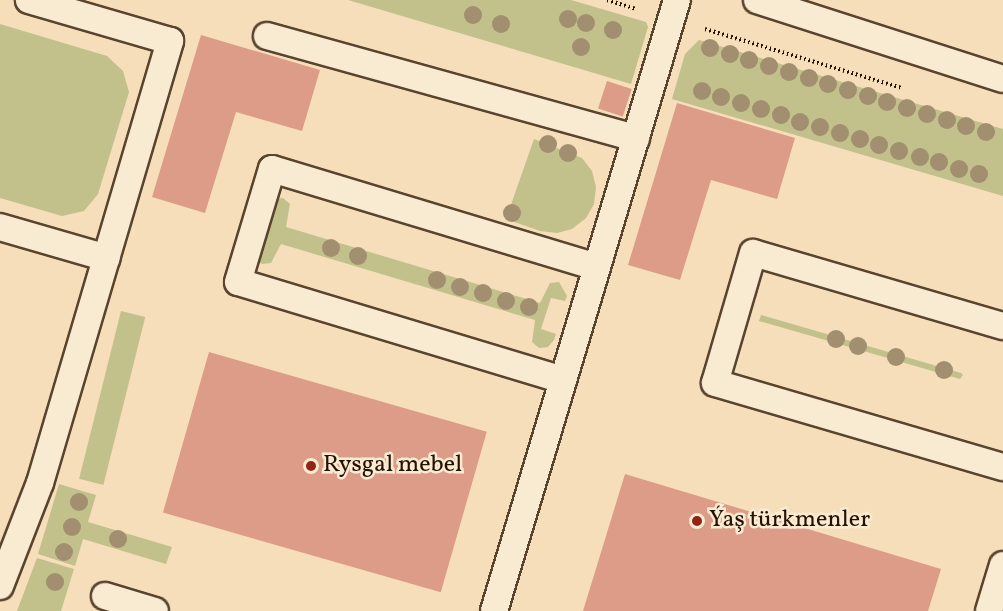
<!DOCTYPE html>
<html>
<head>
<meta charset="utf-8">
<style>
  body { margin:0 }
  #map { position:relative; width:1003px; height:611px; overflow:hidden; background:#f6deba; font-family:Vollkorn,serif }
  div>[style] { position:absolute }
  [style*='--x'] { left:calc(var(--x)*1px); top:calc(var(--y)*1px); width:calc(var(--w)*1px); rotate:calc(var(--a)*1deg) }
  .green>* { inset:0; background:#c2c08b; transform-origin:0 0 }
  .building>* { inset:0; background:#dc9c87; transform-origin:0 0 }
  .path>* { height:4px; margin-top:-2px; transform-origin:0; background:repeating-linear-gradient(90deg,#251100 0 1.5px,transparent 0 4.5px) }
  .roads { filter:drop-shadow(2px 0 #59442e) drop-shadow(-2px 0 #59442e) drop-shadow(0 2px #59442e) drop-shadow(0 -2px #59442e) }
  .service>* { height:26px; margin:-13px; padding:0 13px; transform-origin:13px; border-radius:13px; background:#f9ead2 }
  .trees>* { width:18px; height:18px; margin:-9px; border-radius:50%; background:#a18f6f }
  .dots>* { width:16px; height:16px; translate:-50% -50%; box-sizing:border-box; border:3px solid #f9ead2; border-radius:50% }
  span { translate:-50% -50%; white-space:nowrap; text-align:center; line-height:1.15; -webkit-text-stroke:5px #f9ead2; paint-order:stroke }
  .poi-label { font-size:24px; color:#251100 }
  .left { translate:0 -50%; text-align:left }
</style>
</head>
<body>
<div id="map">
  <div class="green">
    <div style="clip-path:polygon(348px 0,571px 0,646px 22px,648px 27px,631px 84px)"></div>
    <div style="clip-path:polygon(0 24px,107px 56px,123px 71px,129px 92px,98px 194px,84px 211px,62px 216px,0 198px)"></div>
    <div style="clip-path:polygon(699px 40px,1003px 129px,1003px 196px,672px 99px,685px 54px)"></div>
    <div style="clip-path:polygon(534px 139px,582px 158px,592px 171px,596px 187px,594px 204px,586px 218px,572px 229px,557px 233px,540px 231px,506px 219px)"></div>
    <div style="clip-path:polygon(283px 198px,290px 204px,286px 227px,540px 303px,550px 283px,559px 282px,567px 296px,565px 301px,551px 298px,541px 329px,556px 334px,554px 340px,548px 347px,539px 348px,532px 342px,535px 320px,281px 244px,271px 263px,262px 264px,255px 259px,274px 199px)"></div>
    <div style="left:121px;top:311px;width:25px;height:173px;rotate:14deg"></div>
    <div style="clip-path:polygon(761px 315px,961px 373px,963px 375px,960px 379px,759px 321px)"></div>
    <div style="clip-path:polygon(59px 484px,96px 495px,88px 522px,172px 547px,166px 564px,83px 539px,75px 566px,38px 554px)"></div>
    <div style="clip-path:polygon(37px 558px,74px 569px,61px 611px,17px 611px)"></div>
  </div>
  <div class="building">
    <div style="clip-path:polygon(201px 35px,320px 70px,302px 131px,236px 112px,205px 213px,152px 197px)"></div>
    <div style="left:607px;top:81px;width:26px;height:29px;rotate:18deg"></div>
    <div style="clip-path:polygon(677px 103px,795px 138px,777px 199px,711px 180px,680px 280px,628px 265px)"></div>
    <div style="left:209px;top:352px;width:289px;height:167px;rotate:16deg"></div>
    <div style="clip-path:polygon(625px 474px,941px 569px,928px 611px,583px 611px)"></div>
  </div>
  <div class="path">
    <div style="--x:607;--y:0;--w:31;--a:17"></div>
    <div style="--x:705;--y:29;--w:206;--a:16.7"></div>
  </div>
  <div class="roads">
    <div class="service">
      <div style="--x:757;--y:0;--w:258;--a:17.8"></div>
      <div style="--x:267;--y:36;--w:383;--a:15.5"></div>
      <div style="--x:0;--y:227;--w:111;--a:16.2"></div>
      <div style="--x:1003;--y:326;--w:260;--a:-163.7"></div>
      <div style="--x:753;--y:253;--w:135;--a:106.3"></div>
      <div style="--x:715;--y:383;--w:300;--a:16.3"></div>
      <div style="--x:563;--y:380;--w:339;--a:-163.2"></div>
      <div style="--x:238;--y:282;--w:118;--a:-73.3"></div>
      <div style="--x:272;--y:169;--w:339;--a:16.8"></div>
      <div style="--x:0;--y:586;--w:110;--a:-68.8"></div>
      <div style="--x:40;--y:483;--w:461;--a:-73.6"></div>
      <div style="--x:170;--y:41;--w:147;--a:-163.8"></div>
      <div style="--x:105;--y:596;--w:52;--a:16.7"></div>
      <div style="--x:494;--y:611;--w:638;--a:-73.33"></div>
      <div style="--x:989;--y:611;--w:48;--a:-73.1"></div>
    </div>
  </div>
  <div class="trees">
    <div style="left:473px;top:15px"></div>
    <div style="left:568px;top:19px"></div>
    <div style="left:586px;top:23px"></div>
    <div style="left:501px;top:24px"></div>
    <div style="left:613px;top:30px"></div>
    <div style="left:581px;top:47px"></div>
    <div style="left:710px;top:48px"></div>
    <div style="left:730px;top:54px"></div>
    <div style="left:749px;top:60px"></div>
    <div style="left:769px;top:66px"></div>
    <div style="left:789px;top:72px"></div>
    <div style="left:809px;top:78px"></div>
    <div style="left:828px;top:84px"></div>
    <div style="left:848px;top:90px"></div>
    <div style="left:702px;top:91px"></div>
    <div style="left:868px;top:96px"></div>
    <div style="left:721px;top:97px"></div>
    <div style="left:887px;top:102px"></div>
    <div style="left:741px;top:103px"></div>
    <div style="left:907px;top:108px"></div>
    <div style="left:761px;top:109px"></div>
    <div style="left:927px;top:114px"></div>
    <div style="left:781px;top:115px"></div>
    <div style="left:947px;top:120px"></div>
    <div style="left:800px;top:122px"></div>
    <div style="left:966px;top:126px"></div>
    <div style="left:820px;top:127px"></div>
    <div style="left:986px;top:132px"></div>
    <div style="left:840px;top:133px"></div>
    <div style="left:860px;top:139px"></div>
    <div style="left:548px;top:144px"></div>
    <div style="left:879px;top:145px"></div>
    <div style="left:899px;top:151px"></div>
    <div style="left:568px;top:153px"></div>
    <div style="left:920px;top:157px"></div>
    <div style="left:939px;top:162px"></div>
    <div style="left:959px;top:169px"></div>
    <div style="left:979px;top:174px"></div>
    <div style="left:512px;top:213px"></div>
    <div style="left:331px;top:248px"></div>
    <div style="left:358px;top:256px"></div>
    <div style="left:437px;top:280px"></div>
    <div style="left:460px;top:287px"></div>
    <div style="left:483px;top:293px"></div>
    <div style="left:506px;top:301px"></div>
    <div style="left:529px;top:307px"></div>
    <div style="left:836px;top:339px"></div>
    <div style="left:858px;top:346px"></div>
    <div style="left:896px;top:357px"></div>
    <div style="left:944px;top:370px"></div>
    <div style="left:79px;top:502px"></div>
    <div style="left:72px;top:527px"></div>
    <div style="left:118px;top:539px"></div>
    <div style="left:64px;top:552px"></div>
    <div style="left:55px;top:582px"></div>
  </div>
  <div class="dots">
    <div style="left:311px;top:466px;background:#8f2418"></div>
    <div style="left:697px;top:521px;background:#8f2418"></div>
  </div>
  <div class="poi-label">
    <span class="left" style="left:323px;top:466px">Rysgal mebel</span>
    <span class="left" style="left:709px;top:521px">Ýaş türkmenler</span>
  </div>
</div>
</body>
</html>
